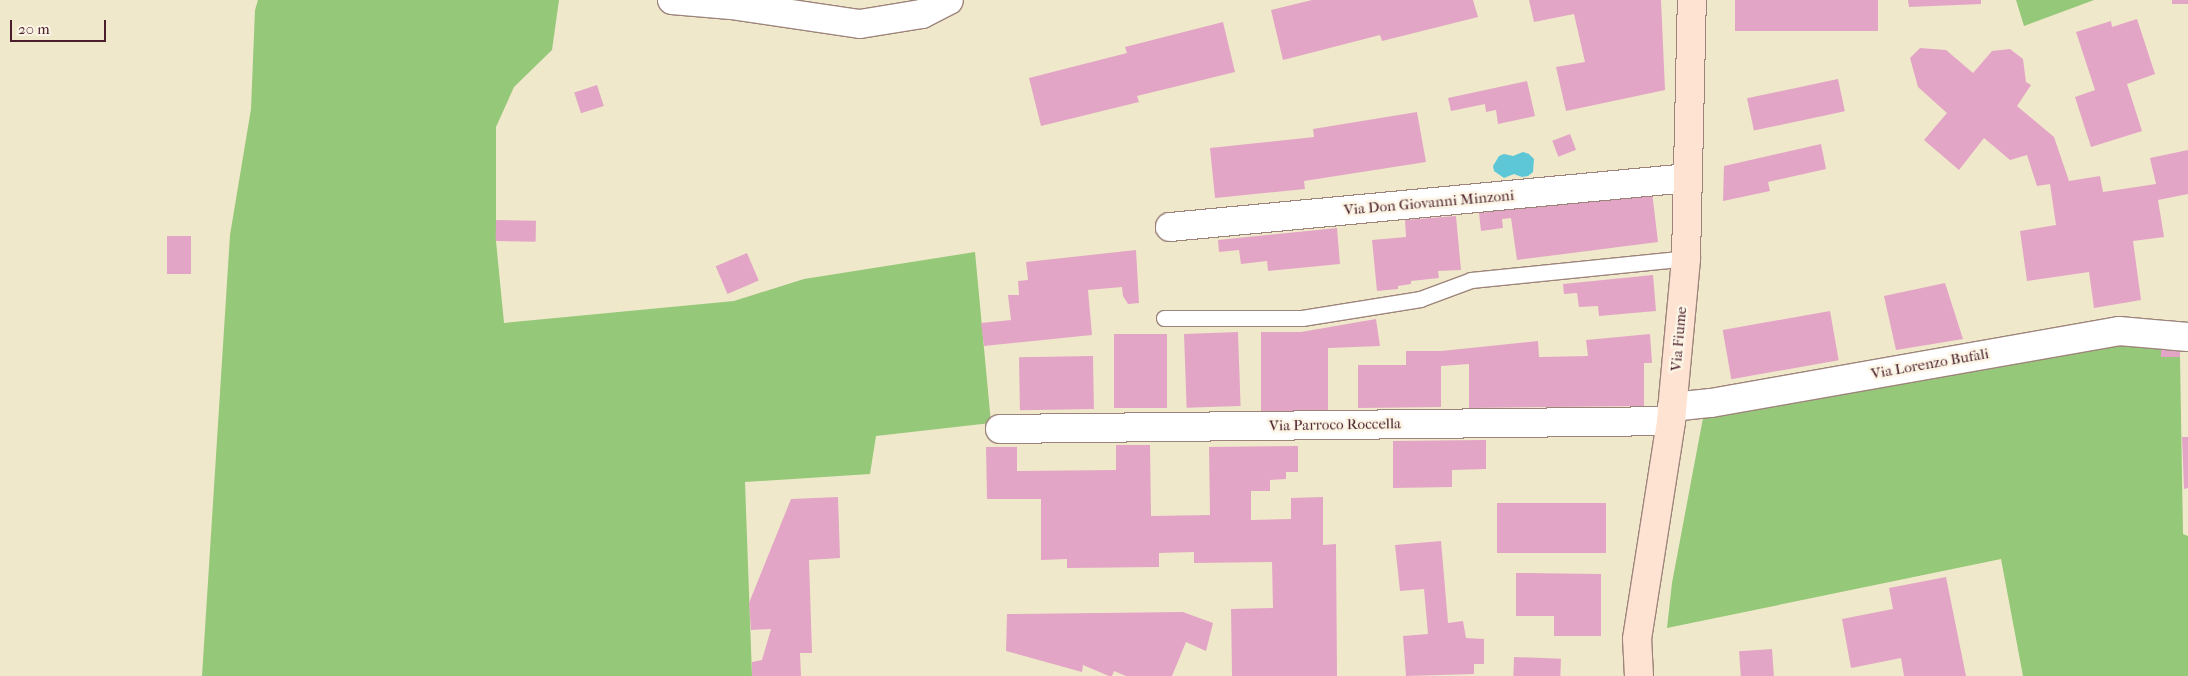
<!DOCTYPE html>
<html>
<head>
<meta charset="utf-8">
<style>
  body { margin:0 }
  #map { position:relative; width:2188px; height:676px; overflow:hidden; background:#f0e8cb; font-family:"IM FELL French Canon",serif }
  div>[style] { position:absolute }
  [style*='--x'] { left:calc(var(--x)*1px); top:calc(var(--y)*1px); width:calc(var(--w)*1px); rotate:calc(var(--a)*1deg) }
  .green>* { inset:0; background:#95c878 }
  .water>* { inset:0; background:#5dc7d8 }
  .building>* { inset:0; background:#e2a5c5; transform-origin:0 0 }
  .roads { filter:drop-shadow(1px 0 #9d847b) drop-shadow(-1px 0 #9d847b) drop-shadow(0 1px #9d847b) drop-shadow(0 -1px #9d847b) }
  .lane>* { height:15px; margin:-7.5px; padding:0 7.5px; transform-origin:7.5px; border-radius:7.5px; background:#fff }
  .street>* { height:28px; margin:-14px; padding:0 14px; transform-origin:14px; border-radius:14px; background:#fff }
  .secondary>* { height:28px; margin:-14px; padding:0 14px; transform-origin:14px; border-radius:14px; background:#fee3d2 }
  span { translate:-50% -50%; white-space:nowrap; text-align:center; line-height:1.15; -webkit-text-stroke:5px #fcf5e5; paint-order:stroke }
  .street-label { font-size:15px; color:#4a1f2b }
  .scale { position:absolute; left:10px; top:20px; width:96px; height:22px; box-sizing:border-box; border:2px solid #4a1f2b; border-top:0; padding-left:6px; font-size:15px; line-height:18px; white-space:nowrap; color:#4a1f2b; -webkit-text-stroke:4px #fcf5e5; paint-order:stroke }
</style>
</head>
<body>
<div id="map">
  <div class="green">
    <div style="clip-path:polygon(258px 0,559px 0,552px 50px,514px 87px,496px 127px,496px 241px,504px 323px,734px 301px,804px 279px,975px 252px,991px 423px,876px 436px,870px 474px,745px 482px,752px 676px,202px 676px,230px 235px,251px 109px,255px 10px)"></div>
    <div style="clip-path:polygon(2016px 0,2094px 0,2024px 26px)"></div>
    <div style="clip-path:polygon(2132px 343px,2161px 348px,2162px 357px,2180px 357px,2183px 534px,2188px 536px,2188px 676px,2023px 676px,2001px 559px,1667px 628px,1672px 583px,1703px 418px)"></div>
  </div>
  <div class="water">
    <div style="clip-path:polygon(1523px 152px,1529px 154px,1534px 159px,1533px 172px,1528px 176px,1522px 177px,1514px 174px,1504px 178px,1494px 171px,1493px 166px,1499px 156px,1504px 154px,1513px 156px)"></div>
  </div>
  <div class="building">
    <div style="clip-path:polygon(1312px 0,1473px 0,1478px 17px,1382px 41px,1380px 35px,1283px 60px,1271px 10px)"></div>
    <div style="clip-path:polygon(1529px 0,1661px 0,1665px 90px,1566px 111px,1556px 67px,1585px 62px,1574px 14px,1534px 22px)"></div>
    <div style="left:1735px;top:0;width:143px;height:31px"></div>
    <div style="clip-path:polygon(1908px 0,1981px 0,1981px 4px,1909px 7px)"></div>
    <div style="left:2172px;top:0;width:16px;height:4px"></div>
    <div style="clip-path:polygon(2137px 19px,2155px 74px,2127px 84px,2142px 131px,2091px 147px,2075px 97px,2095px 90px,2076px 32px,2111px 21px,2112px 27px)"></div>
    <div style="clip-path:polygon(1223px 22px,1235px 72px,1137px 96px,1139px 102px,1041px 126px,1029px 78px,1127px 53px,1125px 47px)"></div>
    <div style="clip-path:polygon(1920px 48px,1946px 50px,1973px 73px,1992px 51px,2010px 49px,2023px 59px,2026px 82px,2031px 85px,2017px 106px,2054px 137px,2069px 181px,2100px 176px,2103px 192px,2156px 184px,2150px 158px,2188px 150px,2188px 194px,2158px 200px,2164px 237px,2133px 241px,2141px 300px,2094px 308px,2089px 272px,2027px 281px,2020px 231px,2056px 225px,2050px 184px,2037px 186px,2027px 155px,2010px 160px,1984px 138px,1959px 170px,1924px 140px,1947px 113px,1918px 87px,1910px 58px)"></div>
    <div style="left:1838px;top:79px;width:33px;height:93px;rotate:78deg"></div>
    <div style="clip-path:polygon(1527px 81px,1535px 116px,1498px 124px,1496px 110px,1486px 112px,1485px 104px,1451px 111px,1448px 98px)"></div>
    <div style="left:597px;top:85px;width:22px;height:24px;rotate:72deg"></div>
    <div style="clip-path:polygon(1417px 112px,1426px 162px,1304px 181px,1305px 189px,1215px 198px,1210px 148px,1314px 137px,1313px 129px)"></div>
    <div style="left:1570px;top:134px;width:17px;height:19px;rotate:69deg"></div>
    <div style="clip-path:polygon(1821px 144px,1826px 169px,1768px 182px,1770px 191px,1723px 201px,1724px 166px)"></div>
    <div style="clip-path:polygon(1652px 192px,1658px 242px,1517px 260px,1511px 218px,1502px 219px,1503px 228px,1481px 231px,1479px 213px)"></div>
    <div style="clip-path:polygon(1456px 216px,1461px 270px,1438px 271px,1439px 278px,1411px 281px,1411px 284px,1398px 286px,1398px 289px,1377px 291px,1372px 240px,1406px 237px,1405px 220px)"></div>
    <div style="left:496px;top:220px;width:40px;height:21px;rotate:1deg"></div>
    <div style="clip-path:polygon(1337px 228px,1340px 264px,1268px 271px,1267px 261px,1241px 264px,1239px 250px,1219px 252px,1218px 240px)"></div>
    <div style="left:191px;top:236px;width:38px;height:24px;rotate:90deg"></div>
    <div style="clip-path:polygon(1136px 250px,1139px 303px,1128px 304px,1123px 296px,1122px 287px,1088px 290px,1092px 335px,984px 346px,981px 323px,1011px 320px,1008px 295px,1019px 295px,1018px 281px,1028px 280px,1026px 262px)"></div>
    <div style="left:747px;top:253px;width:30px;height:34px;rotate:67deg"></div>
    <div style="clip-path:polygon(1653px 275px,1656px 311px,1599px 316px,1598px 306px,1579px 307px,1577px 293px,1564px 294px,1563px 284px)"></div>
    <div style="clip-path:polygon(1945px 283px,1963px 339px,1896px 350px,1884px 296px)"></div>
    <div style="left:1830px;top:311px;width:50px;height:109px;rotate:80deg"></div>
    <div style="clip-path:polygon(1376px 319px,1380px 346px,1328px 348px,1328px 413px,1261px 413px,1261px 332px,1301px 332px)"></div>
    <div style="left:1238px;top:332px;width:74px;height:54px;rotate:88deg"></div>
    <div style="left:1167px;top:334px;width:74px;height:53px;rotate:90deg"></div>
    <div style="clip-path:polygon(1650px 334px,1652px 363px,1644px 363px,1644px 406px,1469px 408px,1469px 364px,1441px 366px,1441px 407px,1358px 408px,1358px 365px,1406px 365px,1406px 351px,1441px 351px,1538px 341px,1539px 357px,1588px 356px,1586px 340px)"></div>
    <div style="left:2161px;top:348px;width:19px;height:9px"></div>
    <div style="left:1093px;top:356px;width:53px;height:74px;rotate:89deg"></div>
    <div style="clip-path:polygon(2182px 437px,2188px 437px,2188px 488px,2184px 489px)"></div>
    <div style="clip-path:polygon(1486px 440px,1486px 469px,1452px 470px,1452px 487px,1393px 488px,1393px 441px)"></div>
    <div style="clip-path:polygon(1116px 445px,1150px 445px,1151px 516px,1210px 515px,1209px 447px,1298px 446px,1298px 472px,1286px 472px,1286px 479px,1270px 480px,1270px 491px,1251px 491px,1251px 520px,1291px 519px,1291px 498px,1323px 497px,1323px 545px,1336px 544px,1337px 676px,1232px 676px,1231px 609px,1273px 608px,1272px 562px,1194px 563px,1194px 552px,1159px 553px,1159px 567px,1067px 568px,1067px 559px,1041px 560px,1041px 499px,987px 499px,986px 447px,1017px 447px,1017px 471px,1116px 470px)"></div>
    <div style="clip-path:polygon(838px 497px,840px 558px,809px 560px,812px 653px,800px 653px,801px 676px,752px 676px,752px 662px,762px 660px,771px 629px,751px 630px,749px 603px,791px 499px)"></div>
    <div style="left:1497px;top:503px;width:109px;height:50px"></div>
    <div style="clip-path:polygon(1441px 541px,1448px 623px,1463px 621px,1466px 638px,1484px 639px,1484px 664px,1474px 664px,1474px 674px,1406px 676px,1403px 636px,1428px 634px,1424px 589px,1400px 591px,1395px 545px)"></div>
    <div style="clip-path:polygon(1516px 573px,1601px 574px,1601px 636px,1554px 636px,1554px 616px,1516px 616px)"></div>
    <div style="clip-path:polygon(1946px 577px,1966px 676px,1904px 676px,1901px 658px,1851px 668px,1842px 619px,1893px 609px,1889px 588px)"></div>
    <div style="clip-path:polygon(1183px 612px,1213px 623px,1206px 651px,1186px 642px,1172px 676px,1126px 676px,1114px 671px,1112px 676px,1109px 676px,1083px 665px,1082px 672px,1006px 651px,1007px 614px)"></div>
    <div style="left:1772px;top:649px;width:27px;height:33px;rotate:86deg"></div>
    <div style="left:1514px;top:657px;width:47px;height:19px;rotate:2deg"></div>
  </div>
  <div class="roads">
    <div class="lane">
      <div style="--x:1164;--y:318;--w:138;--a:0"></div>
      <div style="--x:1302;--y:318;--w:120;--a:-9.1"></div>
      <div style="--x:1420;--y:299;--w:54;--a:-20.4"></div>
      <div style="--x:1471;--y:280;--w:216;--a:-5.8"></div>
    </div>
    <div class="street">
      <div style="--x:672;--y:0;--w:59;--a:4.8"></div>
      <div style="--x:731;--y:5;--w:130;--a:8.4"></div>
      <div style="--x:860;--y:24;--w:63;--a:-9.2"></div>
      <div style="--x:922;--y:14;--w:30;--a:-27"></div>
      <div style="--x:1170;--y:227;--w:520;--a:-5.4"></div>
      <div style="--x:1672;--y:407;--w:39;--a:-6"></div>
      <div style="--x:1711;--y:403;--w:414;--a:-10"></div>
      <div style="--x:2119;--y:331;--w:69;--a:5"></div>
      <div style="--x:1000;--y:429;--w:671;--a:-0.68"></div>
    </div>
    <div class="secondary">
      <div style="--x:1639;--y:676;--w:37;--a:-93"></div>
      <div style="--x:1637;--y:639;--w:221;--a:-81.1"></div>
      <div style="--x:1671;--y:421;--w:164;--a:-84.7"></div>
      <div style="--x:1686;--y:258;--w:258;--a:-88.7"></div>
    </div>
  </div>
  <div class="street-label">
    <span style="left:1429px;top:203px;rotate:-5deg">Via Don Giovanni Minzoni</span>
    <span style="left:1679px;top:339px;rotate:-85deg">Via Fiume</span>
    <span style="left:1930px;top:364px;rotate:-10deg">Via Lorenzo Bufali</span>
    <span style="left:1335px;top:425px;rotate:-1deg">Via Parroco Roccella</span>
  </div>
  <div class="scale">20 m</div>
</div>
</body>
</html>
